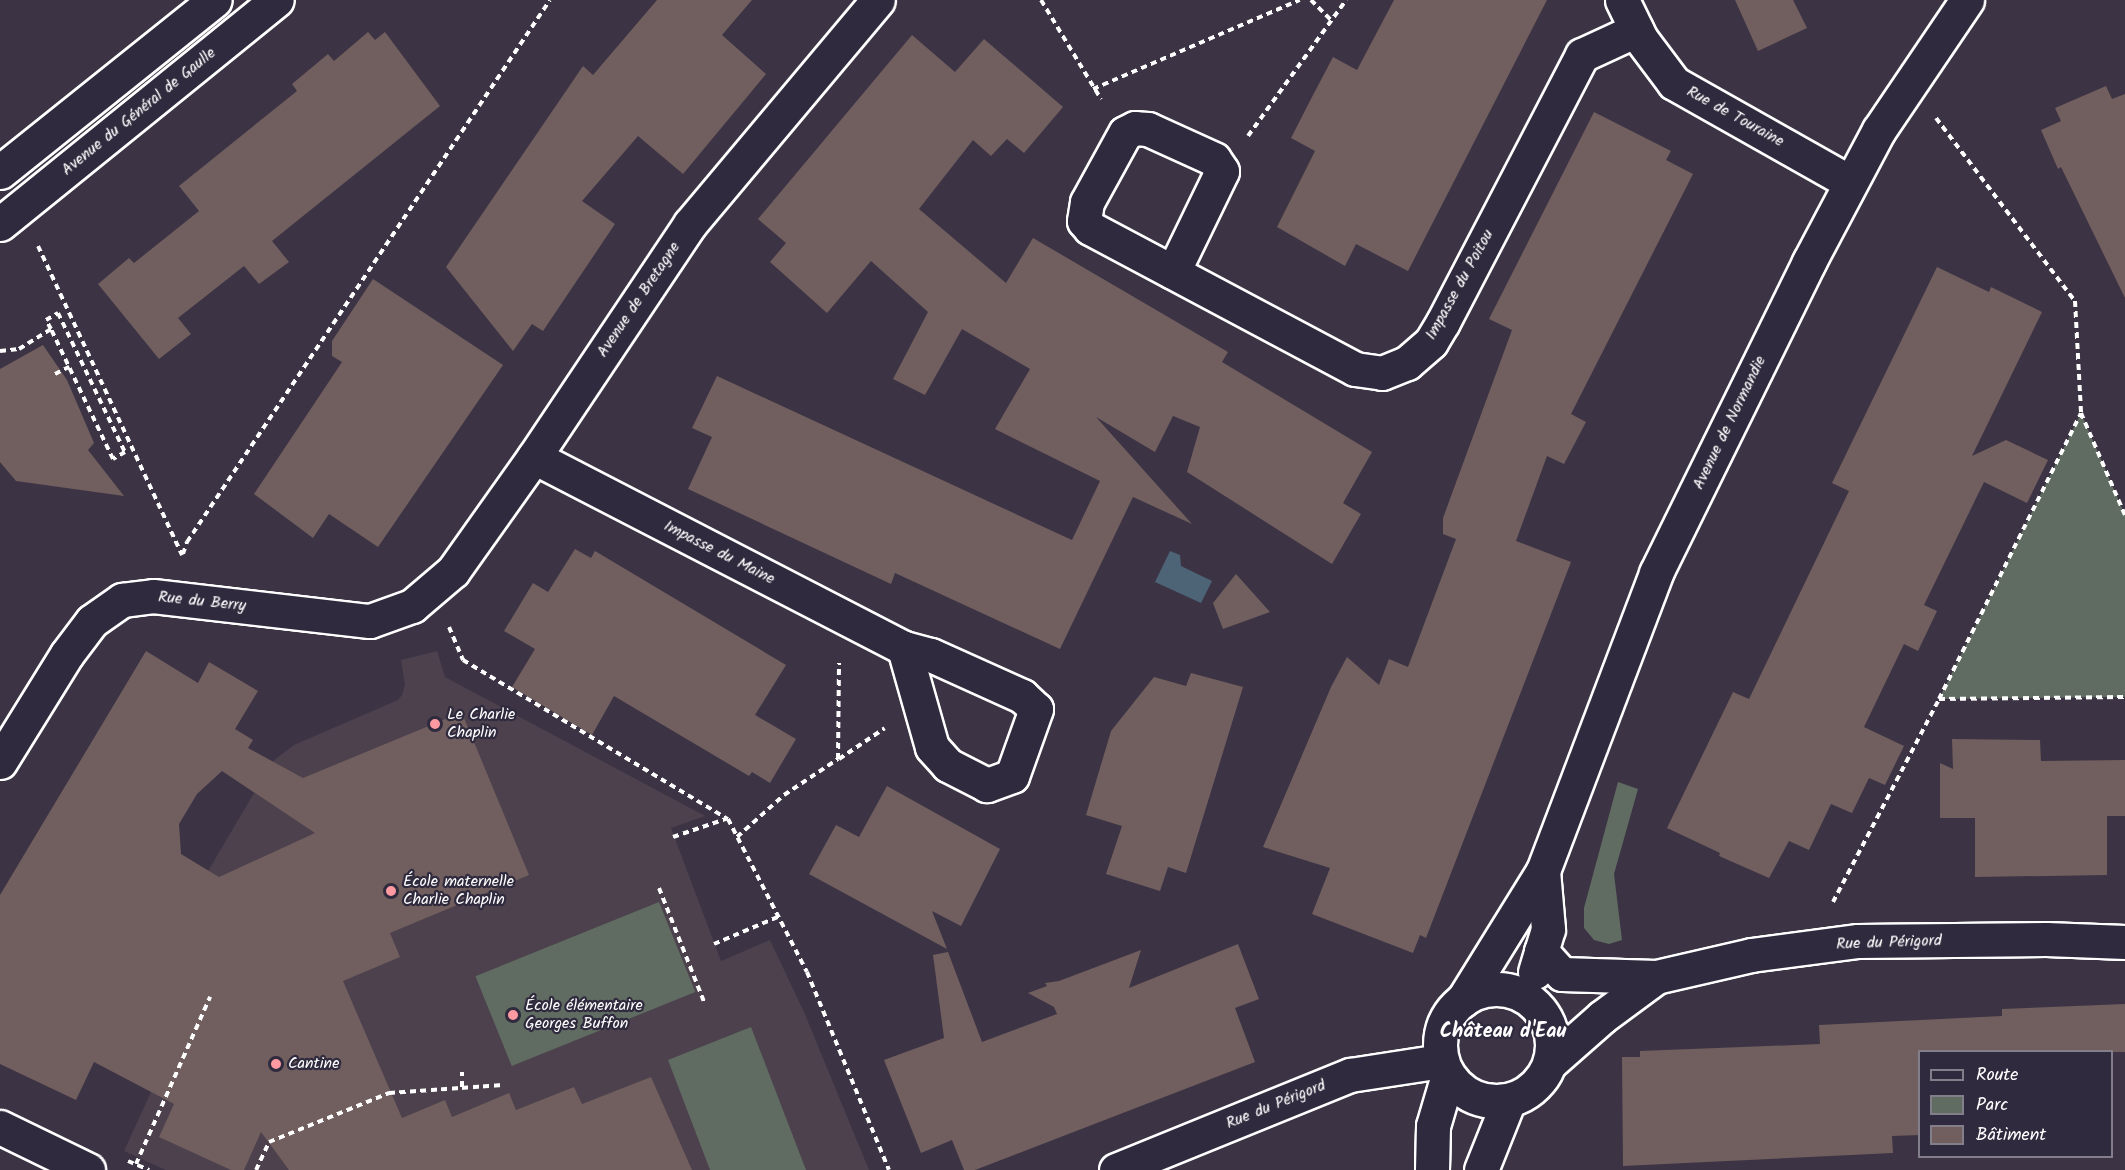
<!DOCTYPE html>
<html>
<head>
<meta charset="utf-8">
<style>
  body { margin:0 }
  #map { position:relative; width:2125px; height:1170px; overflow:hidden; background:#3c3444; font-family:Kalam,sans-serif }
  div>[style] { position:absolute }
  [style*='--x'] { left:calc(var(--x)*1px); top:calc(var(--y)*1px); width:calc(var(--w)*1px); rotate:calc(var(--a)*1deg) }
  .built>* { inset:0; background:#4c414c }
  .green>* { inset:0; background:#606c62; transform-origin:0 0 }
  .water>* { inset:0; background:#4c6476 }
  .building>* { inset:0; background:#715e5e }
  .path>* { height:4px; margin-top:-2px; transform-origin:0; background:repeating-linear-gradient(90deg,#fff 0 6px,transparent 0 10.5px) }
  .roads { filter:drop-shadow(2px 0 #fff) drop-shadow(-2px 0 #fff) drop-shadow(0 2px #fff) drop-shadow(0 -2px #fff) }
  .street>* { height:33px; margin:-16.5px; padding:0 16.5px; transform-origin:16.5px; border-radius:16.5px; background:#2f2a3d }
  .street>.ring { margin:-16.5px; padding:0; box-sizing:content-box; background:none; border:33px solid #2f2a3d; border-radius:50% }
  .secondary>* { height:33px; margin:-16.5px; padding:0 16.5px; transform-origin:16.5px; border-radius:16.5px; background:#2f2a3d }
  .dots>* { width:16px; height:16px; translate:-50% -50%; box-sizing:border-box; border:3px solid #2f2a3d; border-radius:50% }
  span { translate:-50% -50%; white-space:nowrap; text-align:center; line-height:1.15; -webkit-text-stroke:4.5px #2f2a3d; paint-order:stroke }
  .street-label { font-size:16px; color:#fff }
  .poi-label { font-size:16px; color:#fff }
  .left { translate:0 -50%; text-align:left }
  .quarter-label { font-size:20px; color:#fff; font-weight:700 }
  .legend { position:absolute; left:1918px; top:1050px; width:195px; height:108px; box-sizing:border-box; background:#2f2a3d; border:2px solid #827f8b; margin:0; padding:8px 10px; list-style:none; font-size:18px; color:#fff }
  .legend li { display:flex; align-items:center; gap:12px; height:30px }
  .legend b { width:30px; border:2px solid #827f8b }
</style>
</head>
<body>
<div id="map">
  <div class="built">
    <div style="clip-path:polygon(437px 651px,445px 677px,705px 816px,671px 828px,721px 961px,770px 940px,804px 1012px,869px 1170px,166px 1170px,124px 1151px,162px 1068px,159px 954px,273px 761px,294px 745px,398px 700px,402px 695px,405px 685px,401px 660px)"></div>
  </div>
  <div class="green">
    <div style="clip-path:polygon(2081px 413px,2125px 515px,2125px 697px,1939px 699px)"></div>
    <div style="clip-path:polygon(1618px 782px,1638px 789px,1614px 874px,1622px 940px,1609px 944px,1594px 940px,1584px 928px,1584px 908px)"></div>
    <div style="left:659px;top:902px;width:97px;height:198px;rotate:68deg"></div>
    <div style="clip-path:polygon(751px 1027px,806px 1170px,710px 1170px,668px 1060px)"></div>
  </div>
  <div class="water">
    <div style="clip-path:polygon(1170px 551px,1180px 555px,1181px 566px,1212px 581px,1201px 603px,1155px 582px)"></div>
  </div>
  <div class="building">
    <div style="clip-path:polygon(657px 0,752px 0,722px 35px,766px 74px,683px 174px,638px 136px,582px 201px,615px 224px,543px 331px,532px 324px,513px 351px,446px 267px,583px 66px,593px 75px)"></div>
    <div style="clip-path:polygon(1394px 0,1547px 0,1408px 271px,1356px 244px,1345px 266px,1277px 227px,1315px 151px,1291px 138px,1312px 97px,1333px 57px,1357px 70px)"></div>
    <div style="clip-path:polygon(1735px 0,1793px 0,1807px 28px,1758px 51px)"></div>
    <div style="clip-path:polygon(368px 32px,375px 40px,385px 32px,440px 106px,272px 241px,289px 262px,259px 284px,244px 266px,178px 318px,191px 334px,159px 359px,98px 284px,129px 258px,134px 263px,199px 211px,179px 186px,297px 91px,292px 84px,328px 54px,334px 61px)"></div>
    <div style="clip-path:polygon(912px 35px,955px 72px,984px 39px,1063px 107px,1024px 153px,1007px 139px,991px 156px,973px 140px,919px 209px,1006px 283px,1033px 238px,1228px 352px,1222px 362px,1372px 452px,1343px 503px,1361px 514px,1332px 564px,1187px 472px,1200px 427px,1173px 416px,1155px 452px,1096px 417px,1192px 524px,1133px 497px,1060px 649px,895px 573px,891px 584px,688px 489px,712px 437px,692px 428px,717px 376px,1072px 540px,1100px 481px,995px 429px,1030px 369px,962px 329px,925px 395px,893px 379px,928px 312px,871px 261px,827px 313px,770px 262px,786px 243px,758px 219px)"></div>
    <div style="clip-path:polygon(2106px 86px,2112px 99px,2125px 94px,2125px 298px,2061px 167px,2058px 169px,2041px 130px,2061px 121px,2055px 108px)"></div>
    <div style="clip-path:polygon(1594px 112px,1671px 151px,1666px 160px,1693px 174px,1571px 414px,1586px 422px,1564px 464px,1547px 456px,1516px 541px,1571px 562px,1426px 938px,1420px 935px,1413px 953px,1312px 914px,1330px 868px,1263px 847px,1331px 687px,1347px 657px,1379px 685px,1389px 659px,1408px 667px,1456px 539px,1443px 534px,1443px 518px,1512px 330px,1489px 319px)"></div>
    <div style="clip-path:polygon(1937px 267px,1989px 292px,1991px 287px,2042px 312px,1972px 456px,2006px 440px,2048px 460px,2027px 503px,1984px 482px,1924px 605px,1937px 611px,1918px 651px,1904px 644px,1864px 727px,1904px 746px,1885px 785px,1869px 778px,1852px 813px,1831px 804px,1809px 850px,1789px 841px,1769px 878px,1719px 856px,1720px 853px,1667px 828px,1733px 692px,1749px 699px,1849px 491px,1832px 483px)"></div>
    <div style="clip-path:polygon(373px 279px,503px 365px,378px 547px,329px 514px,313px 538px,254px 494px,342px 362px,332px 356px,332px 341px)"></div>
    <div style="clip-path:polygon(43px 345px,67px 380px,94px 443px,88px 450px,124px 496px,16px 481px,0 462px,0 369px)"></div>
    <div style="clip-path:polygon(575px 549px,591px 558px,595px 551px,786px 665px,755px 715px,796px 739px,770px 783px,752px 772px,749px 776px,614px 696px,592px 735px,512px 687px,535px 649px,504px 631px,533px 583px,548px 592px)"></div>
    <div style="clip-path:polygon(1236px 574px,1270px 612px,1223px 629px,1213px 603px)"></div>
    <div style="clip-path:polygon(evenodd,146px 651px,198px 683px,209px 662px,258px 691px,235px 729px,253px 740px,248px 748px,303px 778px,448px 718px,464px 718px,529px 875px,390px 933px,400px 957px,343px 981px,402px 1118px,445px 1100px,452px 1117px,509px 1093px,516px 1110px,574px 1087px,582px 1104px,651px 1077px,692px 1170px,289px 1170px,261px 1132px,244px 1170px,231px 1170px,159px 1137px,174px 1104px,94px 1062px,76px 1100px,0 1064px,0 895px,146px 651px,222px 771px,315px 833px,219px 877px,181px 854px,179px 824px,197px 794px,222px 771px)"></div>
    <div style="clip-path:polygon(1191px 673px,1243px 687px,1186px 873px,1168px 867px,1160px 891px,1106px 874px,1122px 826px,1086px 815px,1111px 731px,1154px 677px,1186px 686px)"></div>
    <div style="clip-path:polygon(1952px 739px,2040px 740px,2041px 761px,2125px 760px,2125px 816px,2107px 816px,2107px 875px,1975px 877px,1975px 818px,1940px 818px,1940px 763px,1953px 769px)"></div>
    <div style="clip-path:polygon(887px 786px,1000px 849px,961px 926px,932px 911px,947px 949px,809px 874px,836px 825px,859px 837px)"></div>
    <div style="clip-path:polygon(1238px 944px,1259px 999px,1235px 1008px,1255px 1062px,975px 1170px,964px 1170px,952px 1140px,921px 1153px,884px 1060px,944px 1038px,933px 955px,948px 952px,982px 1042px,1057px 1014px,1054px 1007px,1028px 993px,1047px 986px,1045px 983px,1059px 981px,1141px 950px,1129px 988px)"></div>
    <div style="clip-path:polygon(2125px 1004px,2125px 1052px,1920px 1052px,1920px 1135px,1892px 1136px,1893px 1153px,1623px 1166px,1622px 1057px,1640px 1057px,1640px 1051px,1820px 1044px,1819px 1025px,2002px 1016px,2002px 1009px)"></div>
  </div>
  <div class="path">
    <div style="--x:1041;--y:0;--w:116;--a:58.8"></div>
    <div style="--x:1311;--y:0;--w:28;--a:45"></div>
    <div style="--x:1093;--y:89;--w:225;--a:-23.3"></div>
    <div style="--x:1936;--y:118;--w:230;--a:52.8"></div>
    <div style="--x:2075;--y:301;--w:112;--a:86.9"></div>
    <div style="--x:1248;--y:136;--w:168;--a:-54.2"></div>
    <div style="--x:38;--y:246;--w:341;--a:65"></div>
    <div style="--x:0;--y:351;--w:19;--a:-6"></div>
    <div style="--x:19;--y:349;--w:38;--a:-32"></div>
    <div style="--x:51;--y:329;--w:10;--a:-119"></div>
    <div style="--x:46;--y:320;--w:14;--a:-30"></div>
    <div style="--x:58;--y:313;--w:154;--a:64.3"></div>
    <div style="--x:125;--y:452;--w:14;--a:150"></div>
    <div style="--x:113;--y:459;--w:144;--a:-115.5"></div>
    <div style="--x:55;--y:374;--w:16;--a:-27"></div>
    <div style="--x:183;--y:554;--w:13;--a:-72"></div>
    <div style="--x:187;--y:542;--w:652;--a:-56.19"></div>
    <div style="--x:449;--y:627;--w:36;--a:67"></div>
    <div style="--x:463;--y:660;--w:309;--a:31"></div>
    <div style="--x:728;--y:819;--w:172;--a:62.7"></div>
    <div style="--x:807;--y:972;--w:214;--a:67.5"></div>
    <div style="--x:1939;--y:699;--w:186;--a:-0.6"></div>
    <div style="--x:839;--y:759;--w:55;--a:-34"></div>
    <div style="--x:673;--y:837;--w:56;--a:-18.8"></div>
    <div style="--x:737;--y:837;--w:63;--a:-41.8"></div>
    <div style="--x:784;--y:795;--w:65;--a:-33.7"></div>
    <div style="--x:838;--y:759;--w:96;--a:-89.4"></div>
    <div style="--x:659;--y:888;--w:125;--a:68.4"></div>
    <div style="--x:1833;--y:902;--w:229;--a:-62.4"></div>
    <div style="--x:1939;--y:699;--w:319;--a:-63.6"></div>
    <div style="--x:2081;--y:413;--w:111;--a:66.7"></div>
    <div style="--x:714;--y:944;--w:72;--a:-23"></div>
    <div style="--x:462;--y:1087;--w:15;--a:-90"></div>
    <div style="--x:128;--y:1161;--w:23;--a:23"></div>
    <div style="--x:136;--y:1164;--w:183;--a:-66.1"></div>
    <div style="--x:256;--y:1170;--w:31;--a:-65"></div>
    <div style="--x:269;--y:1142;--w:130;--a:-22.2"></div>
    <div style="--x:389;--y:1093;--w:114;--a:-4"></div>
  </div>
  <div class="roads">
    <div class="street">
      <div style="--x:1622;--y:0;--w:43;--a:64"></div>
      <div style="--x:1641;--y:39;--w:55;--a:53.1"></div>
      <div style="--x:1674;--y:83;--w:202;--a:29.4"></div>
      <div style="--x:1173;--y:272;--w:112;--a:-64.1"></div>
      <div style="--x:1222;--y:171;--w:14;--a:-124"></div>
      <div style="--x:1214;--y:159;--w:72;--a:-155.6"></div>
      <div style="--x:1148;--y:129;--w:13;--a:-176"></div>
      <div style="--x:1135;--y:128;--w:11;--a:153"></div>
      <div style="--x:1125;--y:133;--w:79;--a:118.8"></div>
      <div style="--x:1087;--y:202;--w:19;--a:99"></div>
      <div style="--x:1084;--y:221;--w:9;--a:49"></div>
      <div style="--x:1090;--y:228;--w:300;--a:28"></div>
      <div style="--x:1355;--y:369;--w:27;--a:8"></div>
      <div style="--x:1382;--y:373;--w:27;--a:-22"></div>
      <div style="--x:1407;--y:363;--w:32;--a:-41"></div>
      <div style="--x:1431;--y:342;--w:23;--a:-59"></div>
      <div style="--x:1443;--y:322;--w:301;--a:-62.5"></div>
      <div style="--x:1582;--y:55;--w:60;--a:-24.8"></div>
      <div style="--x:534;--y:457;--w:416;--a:27.3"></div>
      <div style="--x:904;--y:648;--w:28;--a:15"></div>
      <div style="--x:931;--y:655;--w:100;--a:24.3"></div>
      <div style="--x:1022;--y:696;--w:19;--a:43"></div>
      <div style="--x:1036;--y:709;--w:71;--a:109.7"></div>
      <div style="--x:1012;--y:776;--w:27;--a:160"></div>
      <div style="--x:987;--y:785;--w:44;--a:-152.9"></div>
      <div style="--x:948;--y:765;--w:24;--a:-132"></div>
      <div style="--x:932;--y:747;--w:103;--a:-105.8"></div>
      <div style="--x:0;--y:762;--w:127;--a:-58.2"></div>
      <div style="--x:67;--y:654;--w:41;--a:-52.9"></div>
      <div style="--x:92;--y:621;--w:37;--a:-35"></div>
      <div style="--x:122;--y:600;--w:31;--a:-7"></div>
      <div style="--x:153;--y:596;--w:218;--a:6.6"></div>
      <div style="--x:370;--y:621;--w:45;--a:-19.7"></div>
      <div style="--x:412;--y:606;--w:54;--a:-40.5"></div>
      <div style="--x:453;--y:571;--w:140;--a:-54.6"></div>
      <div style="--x:534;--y:457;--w:280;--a:-56.2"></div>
      <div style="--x:690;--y:224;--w:292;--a:-50"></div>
      <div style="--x:1541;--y:951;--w:31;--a:48"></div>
      <div style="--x:1562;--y:974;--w:94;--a:1.8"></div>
      <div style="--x:1656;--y:977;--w:98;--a:-13"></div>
      <div style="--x:1751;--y:955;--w:108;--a:-7.5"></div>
      <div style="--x:1858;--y:941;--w:188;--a:-0.6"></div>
      <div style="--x:2046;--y:939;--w:79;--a:2.2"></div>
      <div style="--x:1535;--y:972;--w:45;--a:-73.2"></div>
      <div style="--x:1548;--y:929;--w:58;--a:-94.9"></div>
      <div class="ring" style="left:1440px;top:989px;width:79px;height:79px"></div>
      <div style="--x:1463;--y:1000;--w:152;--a:-58.2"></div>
      <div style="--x:1543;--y:871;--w:319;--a:-69.2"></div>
      <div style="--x:1656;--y:573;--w:347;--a:-63.8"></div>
      <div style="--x:1809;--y:262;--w:149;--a:-62.1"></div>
      <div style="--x:1879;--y:130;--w:157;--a:-55.9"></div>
      <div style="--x:1550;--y:1063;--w:69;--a:-41.5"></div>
      <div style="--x:1602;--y:1017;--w:67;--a:-36.5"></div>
      <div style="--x:1116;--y:1170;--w:253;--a:-22.1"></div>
      <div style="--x:1350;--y:1075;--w:93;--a:-8.7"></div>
      <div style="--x:1432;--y:1170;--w:44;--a:-88.7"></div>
      <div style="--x:1433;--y:1126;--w:53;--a:-73.6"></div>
      <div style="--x:1481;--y:1170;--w:75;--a:-68.2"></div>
    </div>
    <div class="secondary">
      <div style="--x:0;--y:172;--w:275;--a:-38.7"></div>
      <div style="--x:0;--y:224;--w:356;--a:-39"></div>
      <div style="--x:0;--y:1127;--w:98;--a:26"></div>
    </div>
  </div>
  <div class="dots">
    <div style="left:435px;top:724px;background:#ff9aa2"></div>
    <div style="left:391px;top:891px;background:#ff9aa2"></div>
    <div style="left:513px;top:1015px;background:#ff9aa2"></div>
    <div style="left:276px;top:1064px;background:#ff9aa2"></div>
  </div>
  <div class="street-label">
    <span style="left:139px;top:112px;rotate:-39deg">Avenue du Général de Gaulle</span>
    <span style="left:1735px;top:117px;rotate:29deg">Rue de Touraine</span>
    <span style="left:1460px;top:285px;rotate:-61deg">Impasse du Poitou</span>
    <span style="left:639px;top:300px;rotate:-56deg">Avenue de Bretagne</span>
    <span style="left:1730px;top:423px;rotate:-64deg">Avenue de Normandie</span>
    <span style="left:719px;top:553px;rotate:27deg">Impasse du Maine</span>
    <span style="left:202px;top:602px;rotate:6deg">Rue du Berry</span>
    <span style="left:1889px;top:943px;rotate:-2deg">Rue du Périgord</span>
    <span style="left:1276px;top:1105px;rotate:-22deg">Rue du Périgord</span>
  </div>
  <div class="poi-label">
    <span class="left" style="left:447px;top:724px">Le Charlie<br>Chaplin</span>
    <span class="left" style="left:403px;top:891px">École maternelle<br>Charlie Chaplin</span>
    <span class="left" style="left:525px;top:1015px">École élémentaire<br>Georges Buffon</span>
    <span class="left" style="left:288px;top:1064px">Cantine</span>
  </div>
  <div class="quarter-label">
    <span style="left:1503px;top:1032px">Château d'Eau</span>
  </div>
  <ul class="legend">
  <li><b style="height:8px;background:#2f2a3d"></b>Route</li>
  <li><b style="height:16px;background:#606c62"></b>Parc</li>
  <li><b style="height:16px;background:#715e5e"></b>Bâtiment</li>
  </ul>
</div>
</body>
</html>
